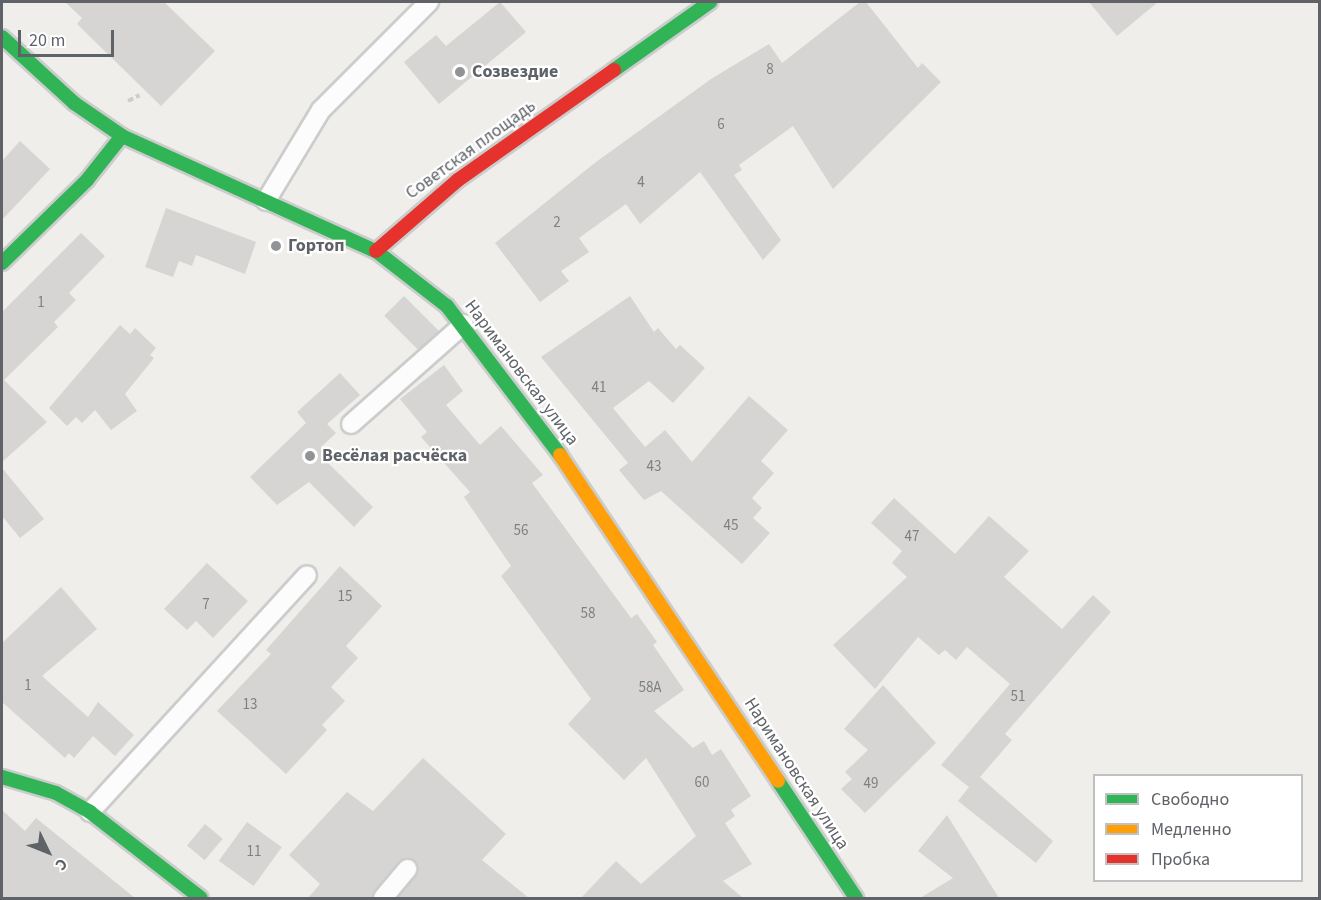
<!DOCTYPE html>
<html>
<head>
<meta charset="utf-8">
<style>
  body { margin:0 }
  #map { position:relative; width:1321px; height:900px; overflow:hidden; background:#efeeea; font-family:"Source Sans 3",sans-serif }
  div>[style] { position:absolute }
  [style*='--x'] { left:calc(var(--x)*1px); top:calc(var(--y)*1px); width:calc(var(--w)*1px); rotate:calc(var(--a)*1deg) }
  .building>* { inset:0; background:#d6d5d3; transform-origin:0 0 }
  .path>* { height:4px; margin-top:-2px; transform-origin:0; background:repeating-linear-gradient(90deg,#cacfcc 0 6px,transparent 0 9px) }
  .roads { filter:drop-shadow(2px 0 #cbcccc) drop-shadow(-2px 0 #cbcccc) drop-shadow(0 2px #cbcccc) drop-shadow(0 -2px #cbcccc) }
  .lane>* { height:18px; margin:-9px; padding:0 9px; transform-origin:9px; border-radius:9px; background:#fdfcfc }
  .fast>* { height:14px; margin:-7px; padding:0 7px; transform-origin:7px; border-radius:7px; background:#30b455 }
  .slow>* { height:14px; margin:-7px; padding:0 7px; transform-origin:7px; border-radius:7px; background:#ff9f0a }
  .jam>* { height:14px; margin:-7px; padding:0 7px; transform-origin:7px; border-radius:7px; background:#e5322d }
  .dots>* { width:16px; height:16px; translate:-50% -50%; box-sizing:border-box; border:3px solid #fff; border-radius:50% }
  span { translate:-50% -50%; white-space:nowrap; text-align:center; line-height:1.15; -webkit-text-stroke:4.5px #fff; paint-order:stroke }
  .number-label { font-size:15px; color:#7e8184 }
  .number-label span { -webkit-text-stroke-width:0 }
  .poi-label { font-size:18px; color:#5f6368; font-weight:700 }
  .left { translate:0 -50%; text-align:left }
  .street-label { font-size:18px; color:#5f6368 }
  .frame { position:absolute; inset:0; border:3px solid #5f6368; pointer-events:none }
  .legend { position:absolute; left:1093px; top:774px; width:210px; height:108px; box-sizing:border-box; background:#fff; border:2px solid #bfc1c3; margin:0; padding:8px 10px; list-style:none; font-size:18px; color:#5f6368 }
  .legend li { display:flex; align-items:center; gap:12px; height:30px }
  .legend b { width:30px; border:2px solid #bfc1c3 }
  .north { position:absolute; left:18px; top:822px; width:60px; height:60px; -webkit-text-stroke:4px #fff; paint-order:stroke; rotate:133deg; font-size:16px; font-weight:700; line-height:24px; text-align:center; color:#5f6368 }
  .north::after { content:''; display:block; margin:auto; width:21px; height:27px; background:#5f6368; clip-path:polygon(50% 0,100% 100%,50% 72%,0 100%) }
  .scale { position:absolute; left:18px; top:30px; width:96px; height:27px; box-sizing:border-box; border:3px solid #5f6368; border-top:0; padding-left:8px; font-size:18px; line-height:21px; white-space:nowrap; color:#5f6368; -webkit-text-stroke:4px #fff; paint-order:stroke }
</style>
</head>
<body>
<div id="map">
  <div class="building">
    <div style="clip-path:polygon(65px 2px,164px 2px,215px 51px,161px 106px,77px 24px,82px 18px)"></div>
    <div style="clip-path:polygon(500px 2px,526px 32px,439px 104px,404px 62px,436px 35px,446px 46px)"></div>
    <div style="clip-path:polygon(860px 2px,866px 2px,918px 68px,922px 63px,941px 82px,833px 189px,793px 126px,739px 165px,742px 170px,734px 175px,781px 240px,763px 260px,700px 172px,640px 224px,626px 204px,579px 238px,589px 252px,561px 271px,569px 281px,540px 302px,495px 243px,596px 162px,711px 79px,769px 44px,782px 63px)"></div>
    <div style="clip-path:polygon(1089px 2px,1158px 2px,1117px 36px)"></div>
    <div style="clip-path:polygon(20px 141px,50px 169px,2px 220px,2px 161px)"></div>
    <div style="clip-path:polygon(166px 208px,256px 242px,245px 274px,196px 255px,192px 266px,179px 261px,173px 277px,145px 267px)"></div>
    <div style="clip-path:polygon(81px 233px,105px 256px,69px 293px,76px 300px,54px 322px,58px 327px,4px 380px,47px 422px,2px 462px,2px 312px)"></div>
    <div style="left:404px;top:296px;width:49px;height:28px;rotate:45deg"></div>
    <div style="clip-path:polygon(630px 296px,654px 332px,658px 328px,676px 349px,680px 345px,705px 368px,673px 403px,649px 381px,613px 408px,645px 447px,665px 430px,692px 462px,749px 396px,788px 430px,761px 461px,774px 473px,752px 498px,762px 508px,753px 518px,770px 533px,742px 564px,661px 491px,644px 500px,619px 470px,628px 463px,541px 357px)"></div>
    <div style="clip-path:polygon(120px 325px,130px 334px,135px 328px,156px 348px,150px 355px,154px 358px,125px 394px,137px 411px,111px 430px,95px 410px,82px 423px,76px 417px,67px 426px,49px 408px)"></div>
    <div style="clip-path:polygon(444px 365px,463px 391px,446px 405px,480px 445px,501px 426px,543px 475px,532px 483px,631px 618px,637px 614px,657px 642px,653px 645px,684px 690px,654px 711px,693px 748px,704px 741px,712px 755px,721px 749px,751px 796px,731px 810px,735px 816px,725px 823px,752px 864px,723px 881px,743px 898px,581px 898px,616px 861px,641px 884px,696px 836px,646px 758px,624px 780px,568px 724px,591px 699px,501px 576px,511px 566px,464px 497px,470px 492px,421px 437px,427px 432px,400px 399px)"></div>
    <div style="clip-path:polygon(340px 373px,360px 395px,327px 424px,336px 433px,321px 447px,332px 459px,328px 463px,373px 507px,354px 527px,309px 482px,277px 505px,250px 477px,306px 423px,297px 412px)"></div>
    <div style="clip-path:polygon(2px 468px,44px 519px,20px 538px,2px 516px)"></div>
    <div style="clip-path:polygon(894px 498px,955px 554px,989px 516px,1029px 551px,1004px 577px,1062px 629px,1093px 595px,1111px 612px,1005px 734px,1012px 740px,980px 777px,1053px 841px,1036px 863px,958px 801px,969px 787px,941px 765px,1010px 684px,967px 647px,956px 660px,945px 650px,939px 655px,918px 637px,875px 689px,833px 645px,907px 577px,892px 563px,902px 551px,871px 523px)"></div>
    <div style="clip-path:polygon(207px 563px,248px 601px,213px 638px,196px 621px,187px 630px,164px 609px)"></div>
    <div style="clip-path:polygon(340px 566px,382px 606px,346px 646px,358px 658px,331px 687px,345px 701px,322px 725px,327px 730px,286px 774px,217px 711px,271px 654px,266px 650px)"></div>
    <div style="clip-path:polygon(61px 587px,97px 629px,42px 676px,88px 717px,98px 702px,134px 735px,115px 756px,93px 736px,74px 758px,69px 753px,65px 758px,2px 702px,2px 643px)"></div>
    <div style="clip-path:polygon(883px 685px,936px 743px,865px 813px,841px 789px,852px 779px,845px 772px,868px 750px,844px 729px)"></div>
    <div style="clip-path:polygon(423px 758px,506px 834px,482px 860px,529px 898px,397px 898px,418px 871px,408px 858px,398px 862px,372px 898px,308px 898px,320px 884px,289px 855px,347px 792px,373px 811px)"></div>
    <div style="clip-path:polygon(2px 810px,25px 831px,36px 818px,135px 898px,2px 898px)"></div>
    <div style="clip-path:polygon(947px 815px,977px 863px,999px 898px,920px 898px,953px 878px,918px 851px)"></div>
    <div style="left:247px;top:822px;width:43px;height:48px;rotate:36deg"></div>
    <div style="left:205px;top:824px;width:23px;height:28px;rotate:40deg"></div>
  </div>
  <div class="path">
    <div style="--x:128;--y:101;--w:13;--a:-27"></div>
  </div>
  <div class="roads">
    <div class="lane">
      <div style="--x:266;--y:201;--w:106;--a:-58.9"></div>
      <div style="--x:321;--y:110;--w:153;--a:-45"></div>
      <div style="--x:351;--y:424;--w:151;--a:-41.5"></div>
      <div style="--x:90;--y:812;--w:321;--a:-47.5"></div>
      <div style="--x:383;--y:898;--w:38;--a:-50"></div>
    </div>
    <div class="fast">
      <div style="--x:2;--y:37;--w:98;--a:42.5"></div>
      <div style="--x:74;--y:103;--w:58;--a:34.5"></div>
      <div style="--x:122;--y:136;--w:279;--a:24.4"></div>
      <div style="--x:376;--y:251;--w:90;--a:37.8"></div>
      <div style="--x:447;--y:306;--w:187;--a:52.8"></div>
      <div style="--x:614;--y:70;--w:118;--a:-35.3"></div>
      <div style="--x:2;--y:263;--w:119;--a:-44.3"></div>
      <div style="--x:87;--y:180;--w:56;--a:-51.5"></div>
      <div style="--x:2;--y:777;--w:56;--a:16.5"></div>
      <div style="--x:56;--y:793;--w:39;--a:29"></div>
      <div style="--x:90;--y:812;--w:140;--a:37.8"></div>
      <div style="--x:778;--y:781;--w:141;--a:56.3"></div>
    </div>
    <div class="slow">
      <div style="--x:560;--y:455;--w:392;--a:56.2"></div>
    </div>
    <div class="jam">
      <div style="--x:376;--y:251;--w:108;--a:-40.9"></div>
      <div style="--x:458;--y:180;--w:191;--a:-35.2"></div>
    </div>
  </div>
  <div class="dots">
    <div style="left:460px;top:72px;background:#919496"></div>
    <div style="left:276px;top:246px;background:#919496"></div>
    <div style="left:310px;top:456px;background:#919496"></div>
  </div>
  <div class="number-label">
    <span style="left:770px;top:70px">8</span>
    <span style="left:721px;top:125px">6</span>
    <span style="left:641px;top:183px">4</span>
    <span style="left:557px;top:223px">2</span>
    <span style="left:41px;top:303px">1</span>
    <span style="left:599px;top:388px">41</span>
    <span style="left:654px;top:467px">43</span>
    <span style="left:731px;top:526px">45</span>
    <span style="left:521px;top:531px">56</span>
    <span style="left:912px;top:537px">47</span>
    <span style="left:345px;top:597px">15</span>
    <span style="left:206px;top:605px">7</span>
    <span style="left:588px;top:614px">58</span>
    <span style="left:28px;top:686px">1</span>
    <span style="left:650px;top:688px">58А</span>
    <span style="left:1018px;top:697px">51</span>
    <span style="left:250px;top:705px">13</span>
    <span style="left:702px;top:783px">60</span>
    <span style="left:871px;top:784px">49</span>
    <span style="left:254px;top:852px">11</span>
  </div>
  <div class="poi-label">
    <span class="left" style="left:472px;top:72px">Созвездие</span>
    <span class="left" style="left:288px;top:246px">Гортоп</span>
    <span class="left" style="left:322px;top:456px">Весёлая расчёска</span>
  </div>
  <div class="street-label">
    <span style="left:471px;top:150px;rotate:-36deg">Советская площадь</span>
    <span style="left:521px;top:373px;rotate:53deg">Наримановская улица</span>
    <span style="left:796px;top:774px;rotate:57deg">Наримановская улица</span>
  </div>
  <div class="frame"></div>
  <ul class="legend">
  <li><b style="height:8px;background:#30b455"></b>Свободно</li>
  <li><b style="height:8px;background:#ff9f0a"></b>Медленно</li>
  <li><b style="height:8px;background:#e5322d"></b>Пробка</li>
  </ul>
  <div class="north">С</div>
  <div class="scale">20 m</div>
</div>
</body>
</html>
